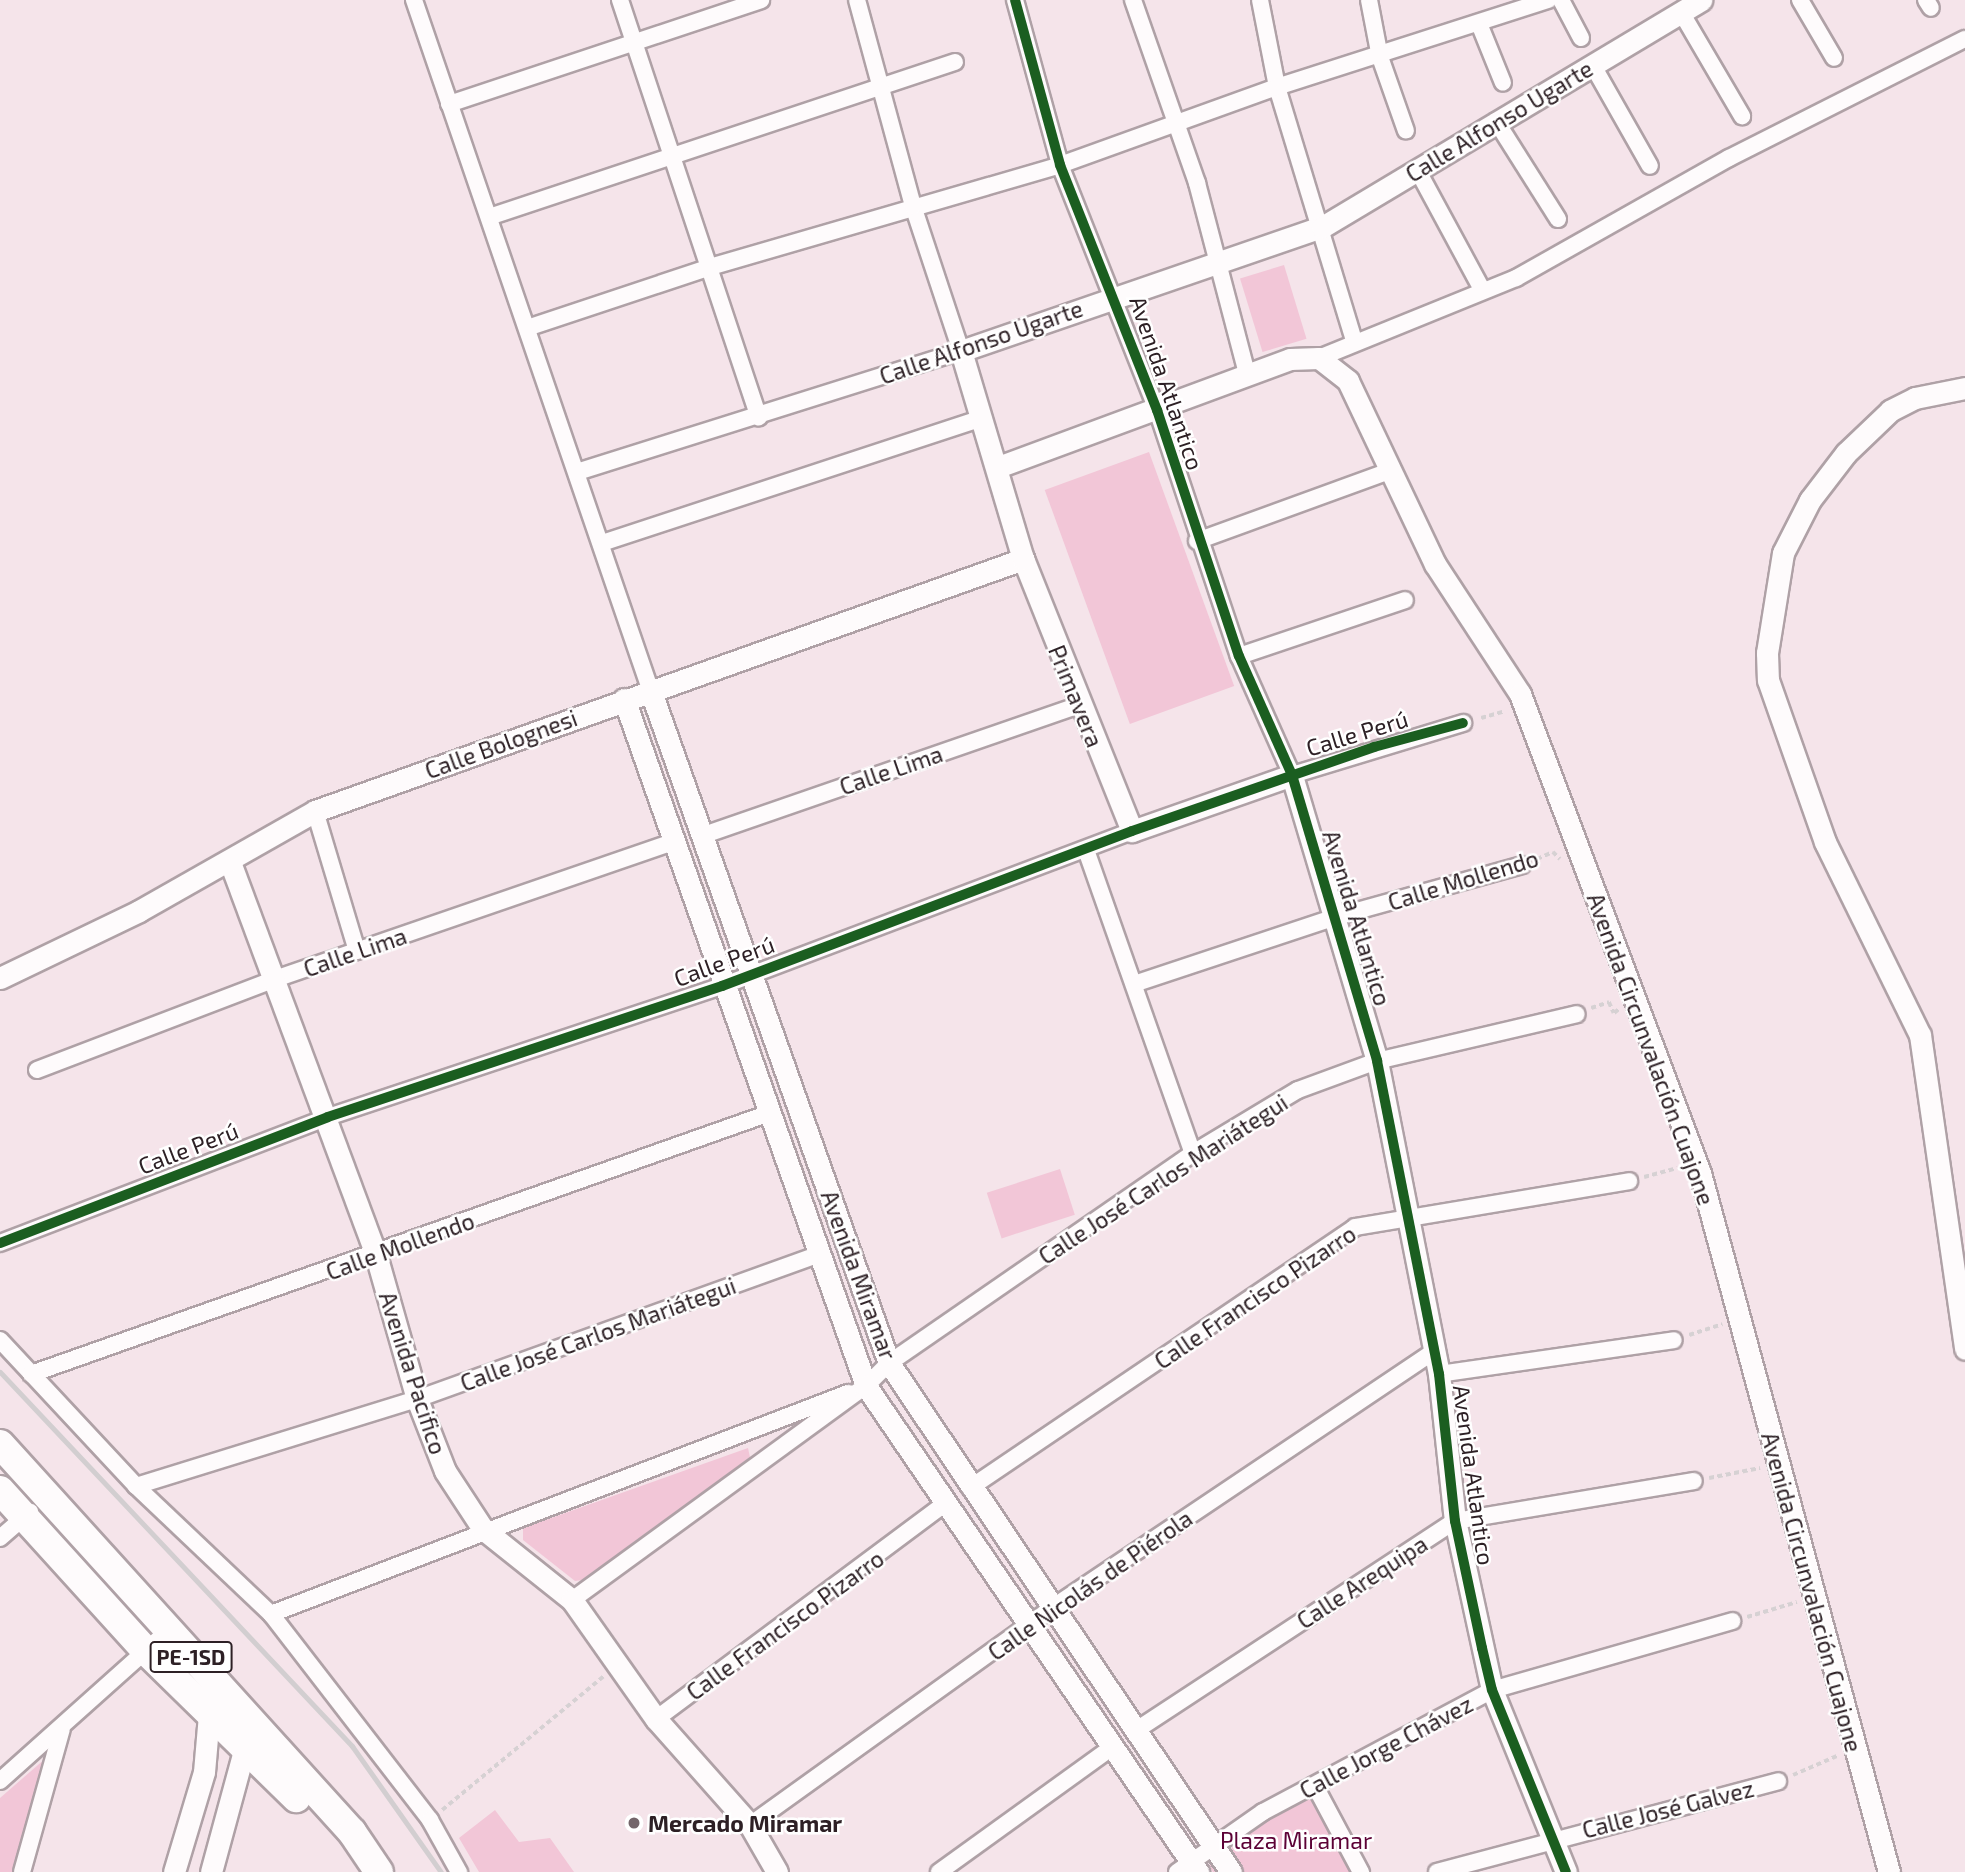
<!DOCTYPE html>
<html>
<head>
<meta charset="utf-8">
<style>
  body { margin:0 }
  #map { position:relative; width:1965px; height:1872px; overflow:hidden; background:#f5e4ea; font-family:"Exo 2",sans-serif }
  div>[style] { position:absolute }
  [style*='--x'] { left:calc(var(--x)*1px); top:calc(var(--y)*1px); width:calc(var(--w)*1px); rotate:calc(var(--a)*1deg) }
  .green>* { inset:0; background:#f2c6d7; transform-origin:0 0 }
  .path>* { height:3.5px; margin-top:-1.75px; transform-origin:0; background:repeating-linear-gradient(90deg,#d6d1d3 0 5px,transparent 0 8.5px) }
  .roads { filter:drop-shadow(2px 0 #afa1a6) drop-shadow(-2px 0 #afa1a6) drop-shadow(0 2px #afa1a6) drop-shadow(0 -2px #afa1a6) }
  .street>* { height:16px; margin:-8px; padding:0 8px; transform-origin:8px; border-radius:8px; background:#fefbfc }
  .secondary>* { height:21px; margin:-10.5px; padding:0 10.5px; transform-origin:10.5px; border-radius:10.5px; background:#fefbfc }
  .highway>* { height:28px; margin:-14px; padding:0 14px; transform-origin:14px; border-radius:14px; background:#fefbfc }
  .rail>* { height:5px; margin:-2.5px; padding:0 2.5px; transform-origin:2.5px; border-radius:2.5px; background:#d2ced0 }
  .cycleway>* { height:10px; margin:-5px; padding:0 5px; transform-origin:5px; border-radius:5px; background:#1b5e20 }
  .dots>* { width:19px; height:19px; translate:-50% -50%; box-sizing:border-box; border:4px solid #fff; border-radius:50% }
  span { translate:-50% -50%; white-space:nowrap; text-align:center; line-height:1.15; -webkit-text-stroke:5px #fff; paint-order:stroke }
  .shield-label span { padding:2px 5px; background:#fff; border:2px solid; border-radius:5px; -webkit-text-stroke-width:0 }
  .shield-label { font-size:21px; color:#2d2025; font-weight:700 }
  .street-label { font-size:23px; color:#2d2025 }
  .poi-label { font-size:23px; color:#2d2025; font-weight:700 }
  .left { translate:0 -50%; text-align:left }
  .park-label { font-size:23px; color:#5c0236 }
</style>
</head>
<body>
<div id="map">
  <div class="green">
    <div style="left:1284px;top:265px;width:77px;height:46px;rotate:73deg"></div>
    <div style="left:1149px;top:452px;width:249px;height:111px;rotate:70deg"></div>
    <div style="left:1060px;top:1169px;width:48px;height:77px;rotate:72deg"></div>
    <div style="clip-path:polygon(748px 1448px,751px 1462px,591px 1579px,575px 1581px,523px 1540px,523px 1528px)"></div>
    <div style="clip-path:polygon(46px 1758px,13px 1872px,0 1872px,0 1798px)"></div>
    <div style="clip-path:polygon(1303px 1794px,1312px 1795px,1352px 1872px,1213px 1872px,1209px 1865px)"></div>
    <div style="clip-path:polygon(495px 1810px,519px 1842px,550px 1838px,574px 1872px,479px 1872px,459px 1838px)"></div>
  </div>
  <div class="path">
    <div style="--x:1481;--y:718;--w:25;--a:-16"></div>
    <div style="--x:1537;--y:859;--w:17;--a:-24"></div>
    <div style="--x:1553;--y:852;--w:10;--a:45"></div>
    <div style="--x:1591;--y:1008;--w:19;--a:-18"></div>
    <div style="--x:1609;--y:1002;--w:12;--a:66"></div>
    <div style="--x:1614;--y:1013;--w:6;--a:-39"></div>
    <div style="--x:1644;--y:1177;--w:34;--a:-15"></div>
    <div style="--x:1689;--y:1335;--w:35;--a:-18"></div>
    <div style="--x:1709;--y:1478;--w:52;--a:-11.1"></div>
    <div style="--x:1747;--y:1617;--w:52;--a:-16.7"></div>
    <div style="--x:1793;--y:1775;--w:48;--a:-23.4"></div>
    <div style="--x:442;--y:1810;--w:210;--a:-39.6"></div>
  </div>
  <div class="roads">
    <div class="street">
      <div style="--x:414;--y:0;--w:728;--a:71.09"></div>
      <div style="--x:620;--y:0;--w:440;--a:71.6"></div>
      <div style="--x:1015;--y:0;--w:171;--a:74.7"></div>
      <div style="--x:1060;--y:165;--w:264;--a:68.4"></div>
      <div style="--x:1157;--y:410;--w:259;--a:71.6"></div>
      <div style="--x:1239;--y:656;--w:130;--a:66"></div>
      <div style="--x:1292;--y:775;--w:179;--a:-16.9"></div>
      <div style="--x:1133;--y:0;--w:194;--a:70.7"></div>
      <div style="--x:1197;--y:183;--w:197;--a:75.3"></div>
      <div style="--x:1260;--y:0;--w:89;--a:78.9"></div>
      <div style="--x:1277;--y:87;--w:265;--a:73.1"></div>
      <div style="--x:1369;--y:0;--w:58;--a:79.1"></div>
      <div style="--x:1380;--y:57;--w:78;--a:70.6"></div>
      <div style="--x:1561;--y:0;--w:43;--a:62.2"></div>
      <div style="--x:1800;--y:0;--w:67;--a:59.6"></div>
      <div style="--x:1926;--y:0;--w:9;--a:58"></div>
      <div style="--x:1681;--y:12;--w:121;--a:59.6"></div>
      <div style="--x:1480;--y:26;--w:61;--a:68"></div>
      <div style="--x:1592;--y:64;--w:117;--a:60.4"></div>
      <div style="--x:449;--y:104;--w:329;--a:-18.4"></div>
      <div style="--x:1496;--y:121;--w:116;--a:57.7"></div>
      <div style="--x:1418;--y:171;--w:136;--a:61.6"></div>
      <div style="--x:489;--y:217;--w:491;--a:-18.4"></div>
      <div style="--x:527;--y:328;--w:193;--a:-18.4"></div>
      <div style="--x:710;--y:267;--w:365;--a:-16.2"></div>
      <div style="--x:1060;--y:165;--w:231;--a:-19.8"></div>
      <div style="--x:1277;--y:87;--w:285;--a:-17.8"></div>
      <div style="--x:1319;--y:358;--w:213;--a:-22.1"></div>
      <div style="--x:1516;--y:278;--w:244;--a:-29.4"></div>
      <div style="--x:1729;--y:158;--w:264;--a:-26.8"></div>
      <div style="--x:577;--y:472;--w:403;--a:-17.5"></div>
      <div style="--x:961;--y:351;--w:153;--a:-108.3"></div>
      <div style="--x:913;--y:206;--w:213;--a:-105.2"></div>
      <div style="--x:1197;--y:541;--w:204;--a:-20"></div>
      <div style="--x:602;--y:543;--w:400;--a:-18.2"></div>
      <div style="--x:1239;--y:656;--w:175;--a:-18.6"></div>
      <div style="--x:315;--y:811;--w:146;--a:73.3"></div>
      <div style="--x:704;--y:835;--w:397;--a:-19.1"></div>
      <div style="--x:1086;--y:850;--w:321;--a:70.6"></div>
      <div style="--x:1134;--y:984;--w:212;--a:-18.4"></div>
      <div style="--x:1335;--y:917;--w:194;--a:-15.5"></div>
      <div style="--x:37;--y:1070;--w:255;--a:-20.9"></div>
      <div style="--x:275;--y:979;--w:424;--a:-19"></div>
      <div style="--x:0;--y:1243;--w:351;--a:-21"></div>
      <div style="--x:328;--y:1117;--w:415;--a:-18.4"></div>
      <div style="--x:722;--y:986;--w:438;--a:-20.7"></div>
      <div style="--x:0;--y:1340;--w:200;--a:47"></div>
      <div style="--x:136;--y:1486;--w:186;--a:43.5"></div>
      <div style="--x:271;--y:1614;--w:260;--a:52.3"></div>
      <div style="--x:430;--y:1820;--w:60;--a:60.9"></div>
      <div style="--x:31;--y:1374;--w:781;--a:-19.46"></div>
      <div style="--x:1439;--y:1374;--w:237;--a:-8.2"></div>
      <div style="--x:136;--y:1486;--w:294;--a:-17.2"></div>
      <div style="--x:417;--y:1399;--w:426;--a:-19.8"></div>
      <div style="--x:970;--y:1488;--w:465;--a:-34.1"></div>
      <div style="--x:1355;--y:1227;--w:278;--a:-9.5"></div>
      <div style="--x:0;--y:1538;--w:40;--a:-41"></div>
      <div style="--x:572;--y:1600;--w:364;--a:-36.1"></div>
      <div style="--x:866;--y:1386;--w:33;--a:-45"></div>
      <div style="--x:889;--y:1363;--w:369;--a:-34.6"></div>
      <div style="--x:1193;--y:1153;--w:122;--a:-31"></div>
      <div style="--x:1298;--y:1090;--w:84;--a:-20.2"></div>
      <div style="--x:1377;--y:1061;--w:205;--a:-13.2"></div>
      <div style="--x:271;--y:1614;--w:618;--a:-20.96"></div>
      <div style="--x:656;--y:1719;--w:362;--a:-36.7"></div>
      <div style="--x:1135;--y:1731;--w:383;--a:-33.3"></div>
      <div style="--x:1455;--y:1521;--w:242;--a:-9.5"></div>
      <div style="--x:0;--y:1781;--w:225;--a:-41.8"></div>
      <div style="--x:1315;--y:1786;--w:98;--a:61.9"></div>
      <div style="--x:750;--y:1825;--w:372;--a:-35.7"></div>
      <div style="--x:1052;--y:1608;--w:461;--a:-33.9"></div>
      <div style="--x:22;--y:1872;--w:148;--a:-74.4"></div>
      <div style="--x:939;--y:1872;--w:216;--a:-35.8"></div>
      <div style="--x:1177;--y:1872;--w:105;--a:-34.9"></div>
      <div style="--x:1263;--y:1812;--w:259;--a:-28"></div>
      <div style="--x:1492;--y:1690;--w:250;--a:-16"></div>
      <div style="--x:1437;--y:1872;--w:353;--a:-14.9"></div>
    </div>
    <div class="secondary">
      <div style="--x:1965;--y:388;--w:51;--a:168.7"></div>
      <div style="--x:1915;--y:398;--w:28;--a:153"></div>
      <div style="--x:1890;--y:411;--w:61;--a:136.3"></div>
      <div style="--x:1846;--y:453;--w:59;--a:127.5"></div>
      <div style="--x:1810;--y:500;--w:59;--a:117"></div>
      <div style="--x:1783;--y:553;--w:101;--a:99.1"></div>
      <div style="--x:1767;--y:653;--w:27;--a:88"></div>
      <div style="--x:1768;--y:680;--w:172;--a:70.6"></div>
      <div style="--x:1825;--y:842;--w:215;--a:63.8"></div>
      <div style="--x:1920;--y:1035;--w:317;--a:81.8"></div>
      <div style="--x:998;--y:467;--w:311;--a:-20.3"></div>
      <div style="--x:1290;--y:359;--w:29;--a:-2"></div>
      <div style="--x:1319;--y:358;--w:37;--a:38"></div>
      <div style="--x:1348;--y:381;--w:203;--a:64.6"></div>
      <div style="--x:1435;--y:564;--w:155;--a:56.8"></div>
      <div style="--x:1520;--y:694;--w:512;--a:69.4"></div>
      <div style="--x:1700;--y:1173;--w:724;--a:74.87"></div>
      <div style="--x:650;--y:689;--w:715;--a:70.48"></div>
      <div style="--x:889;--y:1363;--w:613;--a:56.1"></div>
      <div style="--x:624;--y:699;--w:728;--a:70.59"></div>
      <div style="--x:866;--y:1386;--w:589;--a:55.66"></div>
      <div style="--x:230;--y:862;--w:419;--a:69.6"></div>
      <div style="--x:376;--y:1255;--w:150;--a:74.1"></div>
      <div style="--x:417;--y:1399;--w:77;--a:68.7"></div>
      <div style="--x:445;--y:1471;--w:69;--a:56.8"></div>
      <div style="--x:483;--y:1529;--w:114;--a:38.6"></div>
      <div style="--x:572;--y:1600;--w:146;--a:54.8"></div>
      <div style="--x:656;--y:1719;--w:142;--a:48.4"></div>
      <div style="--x:750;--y:1825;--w:54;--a:60.1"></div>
      <div style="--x:0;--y:978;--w:154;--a:-25.7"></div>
      <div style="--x:139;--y:911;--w:202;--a:-29.6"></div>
      <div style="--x:315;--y:811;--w:752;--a:-19.59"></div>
      <div style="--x:174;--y:1872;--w:104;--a:-73.3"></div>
      <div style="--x:204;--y:1772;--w:68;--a:-85"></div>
      <div style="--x:211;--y:1872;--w:141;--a:-74.8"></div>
      <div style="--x:1566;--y:1872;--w:196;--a:-112.1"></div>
      <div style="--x:1492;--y:1690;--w:173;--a:-102.3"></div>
      <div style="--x:1455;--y:1521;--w:148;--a:-96.2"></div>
      <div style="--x:1439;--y:1374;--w:319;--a:-101.2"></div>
      <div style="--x:1377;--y:1061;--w:298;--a:-106.6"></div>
      <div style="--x:1292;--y:775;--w:170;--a:160.7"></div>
      <div style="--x:1132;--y:831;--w:293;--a:-111.8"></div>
      <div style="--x:1023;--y:559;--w:217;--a:-106.6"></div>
      <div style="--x:961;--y:351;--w:382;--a:-19"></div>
      <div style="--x:1322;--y:227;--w:442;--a:-30.9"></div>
    </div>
    <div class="highway">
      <div style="--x:0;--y:1444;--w:524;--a:47.79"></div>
      <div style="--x:352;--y:1832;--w:48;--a:56"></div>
      <div style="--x:0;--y:1490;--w:219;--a:47.8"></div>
      <div style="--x:147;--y:1652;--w:209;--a:44.4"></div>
    </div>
  </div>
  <div class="rail">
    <div style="--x:0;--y:1372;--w:514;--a:46.74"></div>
    <div style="--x:352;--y:1746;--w:154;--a:54.8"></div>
  </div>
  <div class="cycleway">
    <div style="--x:1015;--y:0;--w:171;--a:74.7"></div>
    <div style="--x:1060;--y:165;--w:264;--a:68.4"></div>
    <div style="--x:1157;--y:410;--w:259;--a:71.6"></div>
    <div style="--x:1239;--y:656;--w:130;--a:66"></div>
    <div style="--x:1292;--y:775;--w:298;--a:73.4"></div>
    <div style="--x:1377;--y:1061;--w:319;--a:78.8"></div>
    <div style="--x:1439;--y:1374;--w:148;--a:83.8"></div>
    <div style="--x:1455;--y:1521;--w:130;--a:78"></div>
    <div style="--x:1482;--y:1648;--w:43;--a:76.6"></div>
    <div style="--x:1492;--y:1690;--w:196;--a:67.9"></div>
    <div style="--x:0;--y:1243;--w:351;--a:-21"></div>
    <div style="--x:328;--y:1117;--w:415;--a:-18.4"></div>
    <div style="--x:722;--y:986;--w:438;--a:-20.7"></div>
    <div style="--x:1132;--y:831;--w:256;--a:-19.1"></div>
    <div style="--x:1374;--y:747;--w:92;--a:-15.1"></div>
  </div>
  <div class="dots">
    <div style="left:634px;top:1823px;background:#73656a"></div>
  </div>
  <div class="shield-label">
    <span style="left:191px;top:1657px">PE-1SD</span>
  </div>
  <div class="street-label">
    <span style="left:1499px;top:121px;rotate:-31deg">Calle Alfonso Ugarte</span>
    <span style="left:981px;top:342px;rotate:-19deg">Calle Alfonso Ugarte</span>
    <span style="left:1167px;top:383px;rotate:71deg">Avenida Atlantico</span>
    <span style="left:1076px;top:696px;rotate:68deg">Primavera</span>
    <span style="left:1357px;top:733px;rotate:-17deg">Calle Perú</span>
    <span style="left:501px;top:744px;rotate:-20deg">Calle Bolognesi</span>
    <span style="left:891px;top:770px;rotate:-19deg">Calle Lima</span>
    <span style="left:1463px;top:880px;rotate:-17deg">Calle Mollendo</span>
    <span style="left:1357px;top:918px;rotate:73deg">Avenida Atlantico</span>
    <span style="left:355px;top:952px;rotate:-19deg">Calle Lima</span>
    <span style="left:724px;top:961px;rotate:-20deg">Calle Perú</span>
    <span style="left:1651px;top:1049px;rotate:70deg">Avenida Circunvalación Cuajone</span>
    <span style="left:188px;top:1148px;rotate:-21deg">Calle Perú</span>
    <span style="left:1163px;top:1179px;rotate:-33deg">Calle José Carlos Mariátegui</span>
    <span style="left:400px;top:1246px;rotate:-20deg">Calle Mollendo</span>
    <span style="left:859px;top:1275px;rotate:70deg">Avenida Miramar</span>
    <span style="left:1255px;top:1297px;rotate:-34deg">Calle Francisco Pizarro</span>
    <span style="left:598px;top:1334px;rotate:-20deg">Calle José Carlos Mariátegui</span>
    <span style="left:413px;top:1373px;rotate:72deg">Avenida Pacifico</span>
    <span style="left:1474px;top:1475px;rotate:82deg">Avenida Atlantico</span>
    <span style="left:1362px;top:1582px;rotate:-33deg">Calle Arequipa</span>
    <span style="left:1090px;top:1585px;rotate:-35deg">Calle Nicolás de Piérola</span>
    <span style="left:1812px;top:1592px;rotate:75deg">Avenida Circunvalación Cuajone</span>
    <span style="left:785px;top:1625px;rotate:-36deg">Calle Francisco Pizarro</span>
    <span style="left:1386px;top:1747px;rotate:-28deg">Calle Jorge Chávez</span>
    <span style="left:1668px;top:1809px;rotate:-14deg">Calle José Galvez</span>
  </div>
  <div class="poi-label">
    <span class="left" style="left:648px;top:1823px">Mercado Miramar</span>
  </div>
  <div class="park-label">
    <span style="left:1296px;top:1840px">Plaza Miramar</span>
  </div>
</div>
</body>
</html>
